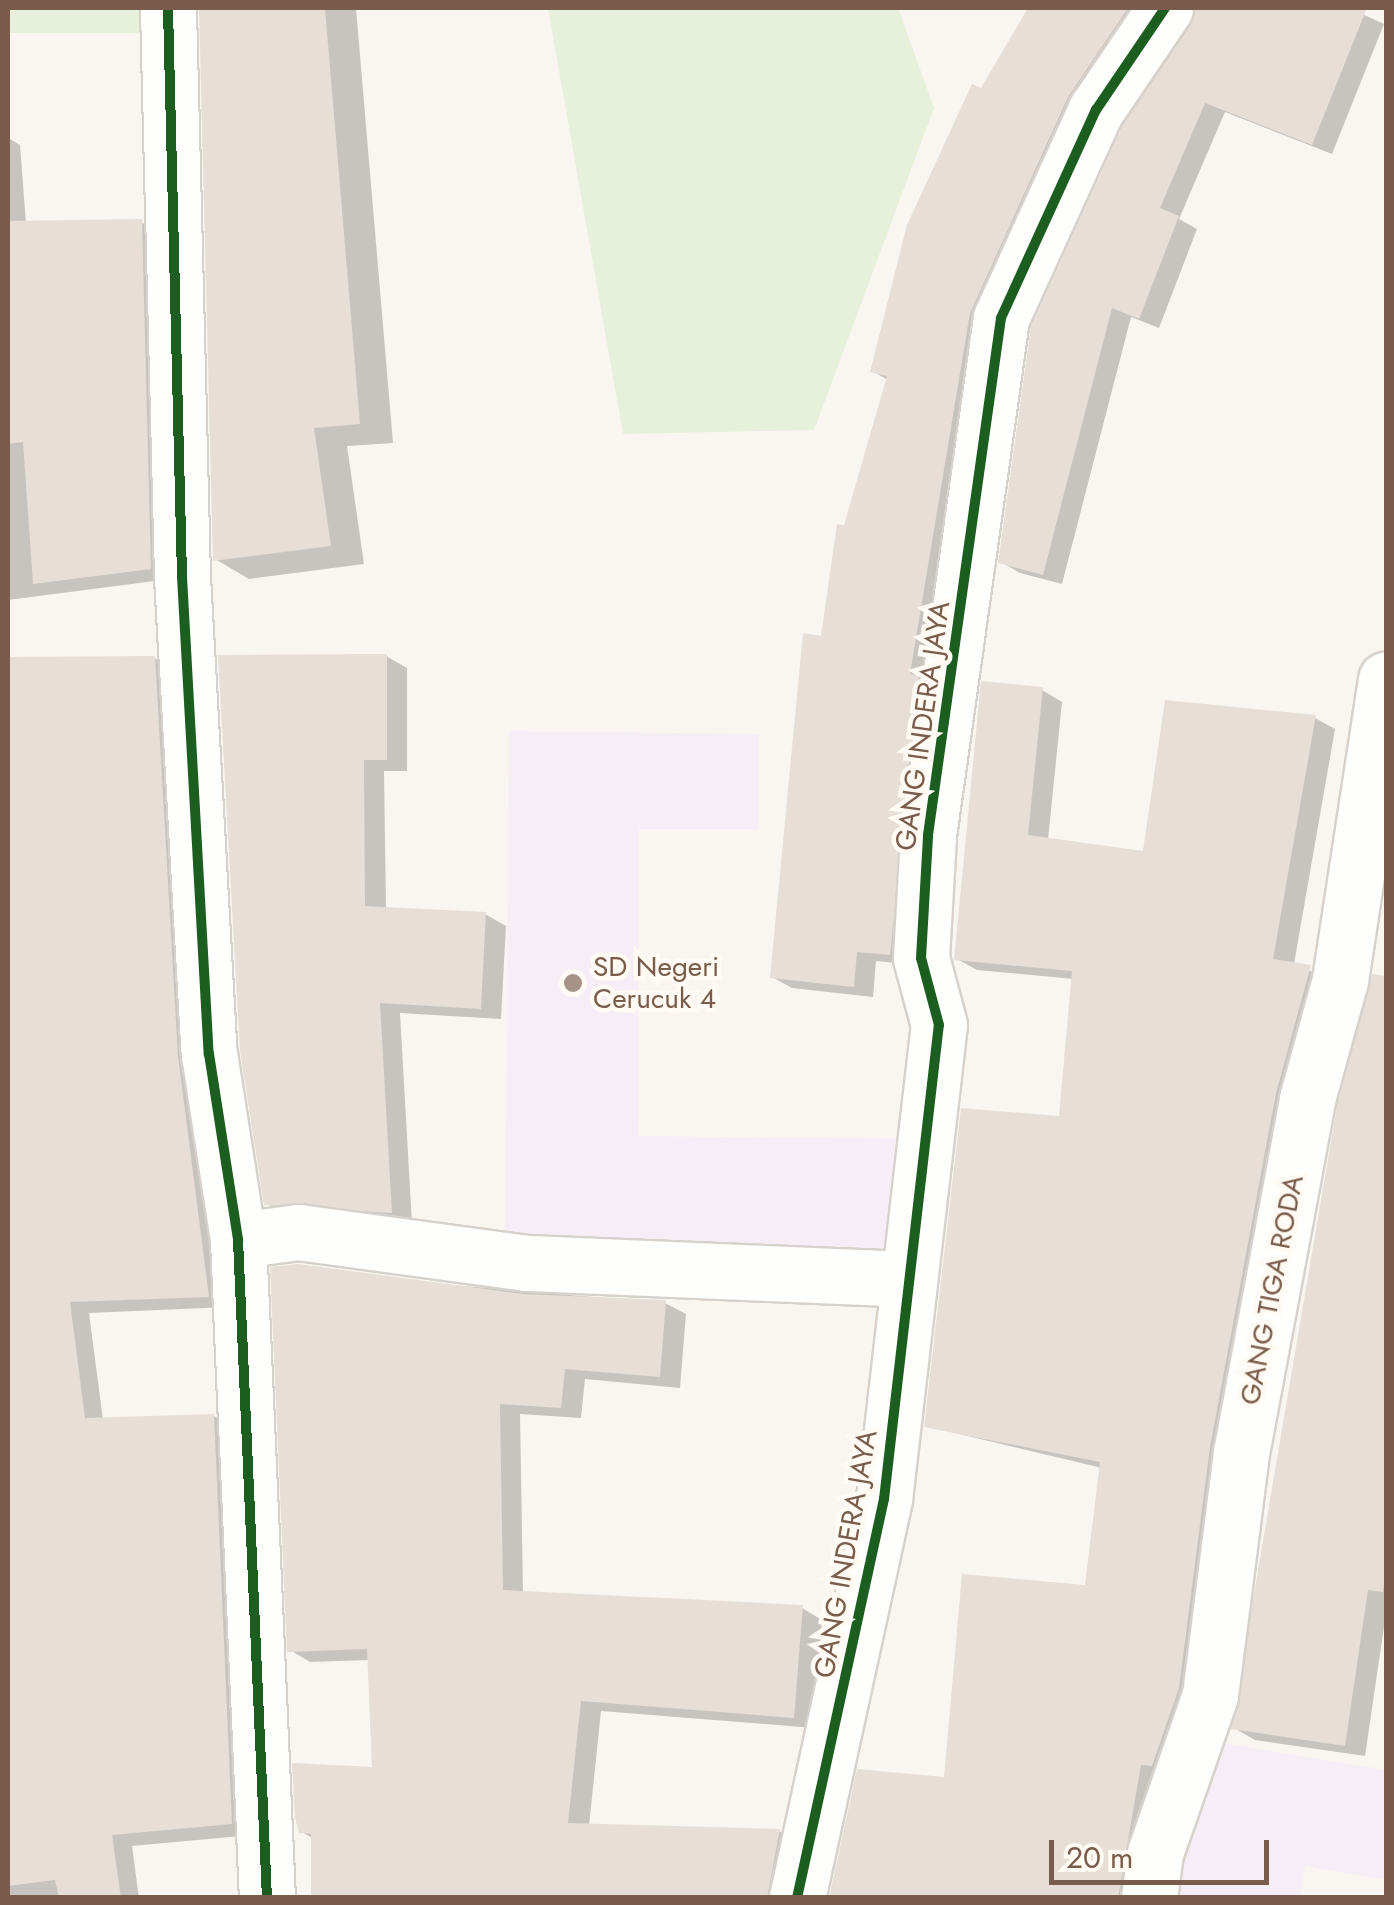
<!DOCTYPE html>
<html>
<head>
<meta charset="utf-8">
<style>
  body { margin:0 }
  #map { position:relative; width:1394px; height:1905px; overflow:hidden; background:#f9f5f0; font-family:Jost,sans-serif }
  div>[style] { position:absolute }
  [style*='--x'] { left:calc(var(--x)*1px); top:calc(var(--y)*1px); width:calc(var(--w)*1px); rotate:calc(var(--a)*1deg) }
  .education>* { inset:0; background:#f6eef6 }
  .green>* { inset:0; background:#e7f0db; transform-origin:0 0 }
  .shadow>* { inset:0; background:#0003 }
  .building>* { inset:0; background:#e6ded7 }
  .roads { filter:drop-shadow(2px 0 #d7d1cb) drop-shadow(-2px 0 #d7d1cb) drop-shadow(0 2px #d7d1cb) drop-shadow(0 -2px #d7d1cb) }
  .minor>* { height:55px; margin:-27.5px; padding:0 27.5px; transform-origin:27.5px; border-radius:27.5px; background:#fefefd }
  .cycleway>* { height:10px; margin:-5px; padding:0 5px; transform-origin:5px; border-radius:5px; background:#1b5e20 }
  .dots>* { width:28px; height:28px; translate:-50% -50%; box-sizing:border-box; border:5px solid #fffaf3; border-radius:50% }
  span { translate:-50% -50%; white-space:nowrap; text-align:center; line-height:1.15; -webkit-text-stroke:9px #fffaf3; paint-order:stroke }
  .street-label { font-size:28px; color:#7a5c4d }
  .poi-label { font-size:28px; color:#7a5c4d }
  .left { translate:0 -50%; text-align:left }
  .frame { position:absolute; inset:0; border:10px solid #7a5c4d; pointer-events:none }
  .scale { position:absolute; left:1049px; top:1840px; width:220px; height:45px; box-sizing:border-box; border:5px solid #7a5c4d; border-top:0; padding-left:12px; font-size:30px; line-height:35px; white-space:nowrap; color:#7a5c4d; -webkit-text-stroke:8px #fffaf3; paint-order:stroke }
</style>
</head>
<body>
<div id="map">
  <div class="education">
    <div style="clip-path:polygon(509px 731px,759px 734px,759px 829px,639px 829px,638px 1136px,910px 1139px,909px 1259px,505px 1255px)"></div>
    <div style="clip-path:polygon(1194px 1738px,1386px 1770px,1386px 1880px,1305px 1866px,1300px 1897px,1167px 1898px)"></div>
  </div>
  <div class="green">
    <div style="left:8px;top:8px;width:131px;height:25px"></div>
    <div style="clip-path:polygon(548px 8px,898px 8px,934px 108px,814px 430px,623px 434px)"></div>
  </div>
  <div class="shadow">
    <div style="clip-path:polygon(202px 8px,356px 8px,393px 443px,347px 446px,364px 564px,249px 579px,215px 559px)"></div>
    <div style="clip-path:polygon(1031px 8px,1154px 8px,991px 317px,909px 964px,876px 961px,873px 997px,792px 988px,772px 977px,823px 639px,888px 380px,872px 371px,982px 91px)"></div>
    <div style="clip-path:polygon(1197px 8px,1349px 8px,1384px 24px,1332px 154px,1225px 112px,1179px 219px,1197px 229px,1159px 328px,1131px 317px,1062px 584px,1020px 573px,1001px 562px)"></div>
    <div style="clip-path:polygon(8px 138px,20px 145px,26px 223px,141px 222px,162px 234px,170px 579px,8px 600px)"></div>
    <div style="clip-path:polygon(386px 656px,407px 668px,407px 771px,384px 771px,386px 909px,485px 914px,506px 926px,501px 1019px,400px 1013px,412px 1224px,288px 1216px,266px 1203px)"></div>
    <div style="clip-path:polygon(154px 658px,175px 670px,229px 1307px,89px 1313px,103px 1420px,214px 1416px,234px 1428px,252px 1835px,132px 1846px,139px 1898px,8px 1898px,8px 659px)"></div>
    <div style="clip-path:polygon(1042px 690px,1062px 702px,1048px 840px,1146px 854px,1315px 718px,1335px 729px,1294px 964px,1330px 979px,1199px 1700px,1139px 1898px,832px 1898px,946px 1780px,1087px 1588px,1102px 1468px,926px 1426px,1061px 1118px,1074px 979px,977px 970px,957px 959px)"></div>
    <div style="clip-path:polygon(1374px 977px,1386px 979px,1386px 1613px,1365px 1756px,1255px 1740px,1234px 1728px)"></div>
    <div style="clip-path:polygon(273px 1270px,665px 1303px,686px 1314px,680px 1388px,585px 1379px,581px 1418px,520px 1414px,523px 1593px,802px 1608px,822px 1620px,814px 1728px,601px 1711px,586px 1855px,322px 1844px,302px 1832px,374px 1769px,370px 1660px,310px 1662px,290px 1650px)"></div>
    <div style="clip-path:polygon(779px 1831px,800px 1843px,788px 1898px,641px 1898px)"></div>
  </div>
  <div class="building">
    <div style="clip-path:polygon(199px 8px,325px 8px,360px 424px,314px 428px,331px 546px,213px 561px)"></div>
    <div style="clip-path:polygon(1028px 8px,1128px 8px,1068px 97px,970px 313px,910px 674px,919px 675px,890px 955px,857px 952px,854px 987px,770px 978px,803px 633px,821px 636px,837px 524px,844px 525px,887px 376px,870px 372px,907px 225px,972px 84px,981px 88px)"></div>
    <div style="clip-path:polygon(1196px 8px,1367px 8px,1312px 145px,1205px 103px,1160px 208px,1179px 216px,1139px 319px,1112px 308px,1043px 575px,998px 563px,1031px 327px,1123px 125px)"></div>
    <div style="clip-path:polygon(142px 219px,151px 569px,33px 584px,23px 442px,8px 444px,8px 221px)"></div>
    <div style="clip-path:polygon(387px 654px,387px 760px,364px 760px,365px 906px,486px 912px,481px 1009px,380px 1003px,392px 1213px,264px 1205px,240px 1051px,218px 655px)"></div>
    <div style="clip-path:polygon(155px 656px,178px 1056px,209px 1297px,70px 1302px,85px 1418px,214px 1414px,232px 1824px,112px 1835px,121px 1898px,59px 1898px,55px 1880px,8px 1886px,8px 657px)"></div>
    <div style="clip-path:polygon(981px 681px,1043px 687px,1028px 835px,1143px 851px,1165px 700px,1316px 715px,1273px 959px,1311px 965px,1276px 1093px,1210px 1447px,1179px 1688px,1152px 1766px,1141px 1765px,1118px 1898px,829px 1898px,857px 1769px,944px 1777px,962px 1574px,1085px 1585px,1100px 1462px,924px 1427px,961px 1108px,1059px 1116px,1072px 971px,954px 960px)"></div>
    <div style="clip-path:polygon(1372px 974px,1386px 976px,1386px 1563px,1383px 1592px,1368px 1590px,1345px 1746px,1231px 1729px,1337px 1106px)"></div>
    <div style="clip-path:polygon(298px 1264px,523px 1294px,666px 1300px,660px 1377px,565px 1369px,561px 1408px,500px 1404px,503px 1590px,803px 1605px,794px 1718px,581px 1701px,568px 1823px,780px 1829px,767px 1898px,311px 1898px,311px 1834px,299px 1833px,295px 1818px,292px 1763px,372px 1767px,367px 1649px,287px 1652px,270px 1267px)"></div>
  </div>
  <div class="roads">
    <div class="minor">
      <div style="--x:168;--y:8;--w:569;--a:88.59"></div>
      <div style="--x:182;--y:577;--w:478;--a:86.8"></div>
      <div style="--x:209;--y:1054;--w:188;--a:81.1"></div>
      <div style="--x:238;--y:1240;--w:659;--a:87.48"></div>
      <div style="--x:238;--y:1240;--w:61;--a:-7.6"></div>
      <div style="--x:298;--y:1232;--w:231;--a:7.7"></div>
      <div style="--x:527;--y:1263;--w:382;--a:2.4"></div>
      <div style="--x:797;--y:1898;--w:408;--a:-77.7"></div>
      <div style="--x:884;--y:1499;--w:477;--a:-83.4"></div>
      <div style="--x:939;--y:1025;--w:69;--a:-105"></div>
      <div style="--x:921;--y:958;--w:123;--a:-86.7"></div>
      <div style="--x:928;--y:835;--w:522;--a:-81.96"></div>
      <div style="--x:1001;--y:318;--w:229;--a:-65.5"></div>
      <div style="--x:1096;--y:110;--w:123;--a:-55.9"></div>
      <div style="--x:1149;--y:1898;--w:45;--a:-82.4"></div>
      <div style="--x:1155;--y:1853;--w:167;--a:-70.8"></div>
      <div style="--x:1210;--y:1695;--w:244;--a:-82.7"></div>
      <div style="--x:1241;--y:1453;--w:360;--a:-79.4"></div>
      <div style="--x:1307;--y:1099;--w:123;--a:-74.5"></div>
      <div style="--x:1340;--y:980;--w:304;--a:-81.3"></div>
    </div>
  </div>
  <div class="cycleway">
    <div style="--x:168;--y:8;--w:569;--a:88.59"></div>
    <div style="--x:182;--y:577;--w:478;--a:86.8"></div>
    <div style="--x:209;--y:1054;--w:188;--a:81.1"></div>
    <div style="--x:238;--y:1240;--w:659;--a:87.48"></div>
    <div style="--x:797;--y:1898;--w:408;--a:-77.7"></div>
    <div style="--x:884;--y:1499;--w:477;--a:-83.4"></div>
    <div style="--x:939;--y:1025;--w:69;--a:-105"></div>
    <div style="--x:921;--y:958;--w:123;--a:-86.7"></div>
    <div style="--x:928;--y:835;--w:522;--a:-81.96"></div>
    <div style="--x:1001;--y:318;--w:229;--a:-65.5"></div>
    <div style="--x:1096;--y:110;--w:123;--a:-55.9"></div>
  </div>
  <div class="dots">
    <div style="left:573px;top:983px;background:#a69286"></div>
  </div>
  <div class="street-label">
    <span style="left:923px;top:726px;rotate:-82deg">GANG INDERA JAYA</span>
    <span style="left:1272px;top:1290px;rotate:-79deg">GANG TIGA RODA</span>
    <span style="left:846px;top:1554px;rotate:-80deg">GANG INDERA JAYA</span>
  </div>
  <div class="poi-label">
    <span class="left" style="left:593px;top:983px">SD Negeri<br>Cerucuk 4</span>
  </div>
  <div class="frame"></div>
  <div class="scale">20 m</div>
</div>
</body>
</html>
